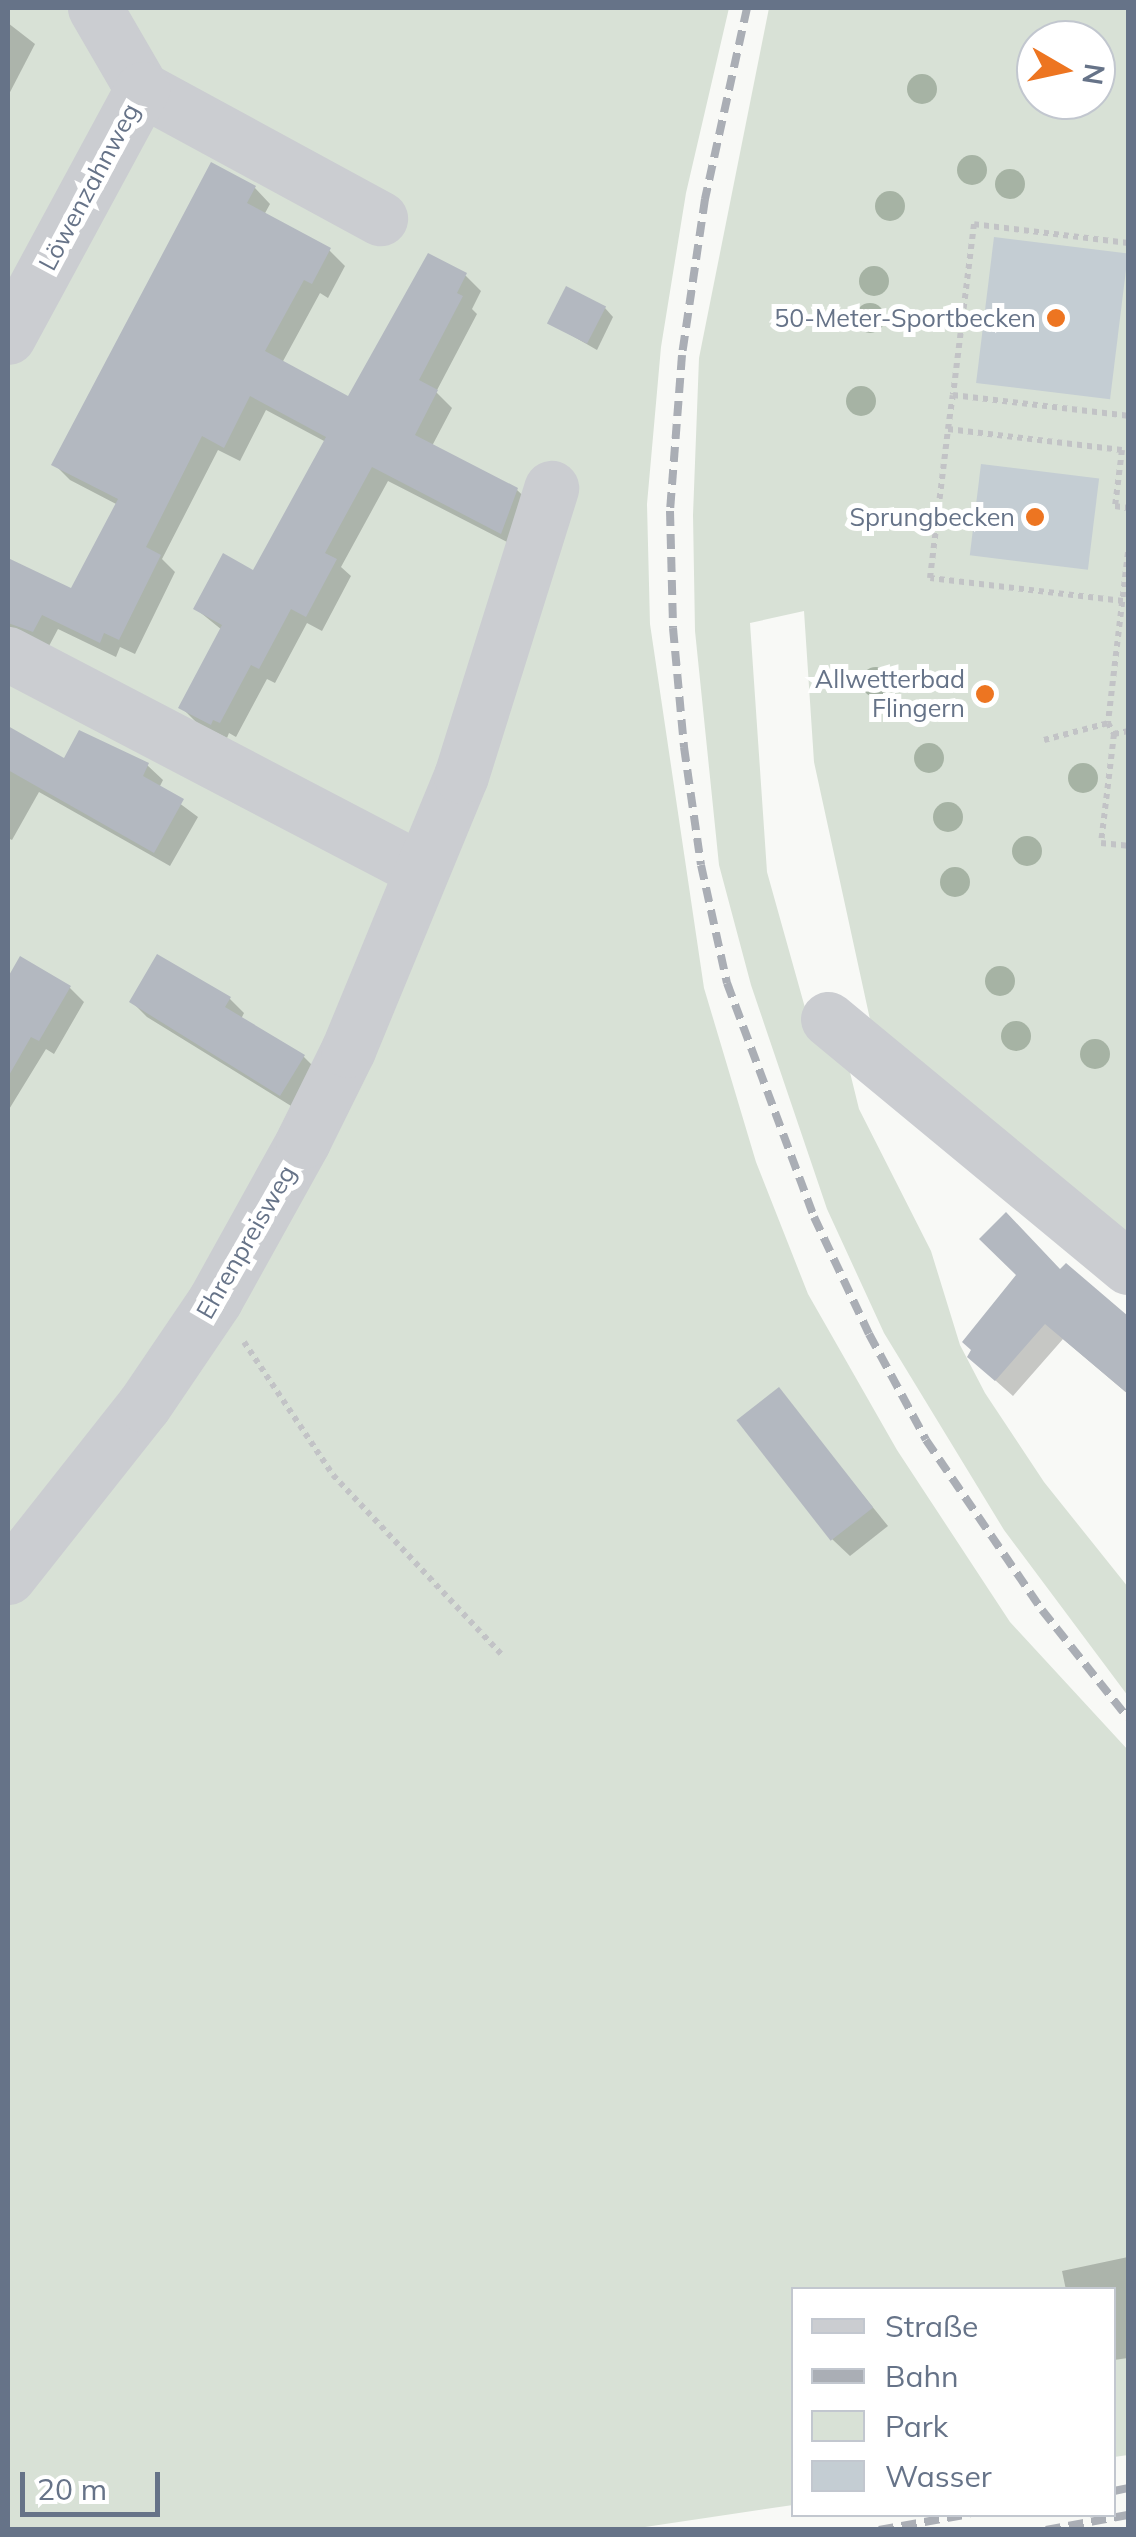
<!DOCTYPE html>
<html>
<head>
<meta charset="utf-8">
<style>
  body { margin:0 }
  #map { position:relative; width:1136px; height:2537px; overflow:hidden; background:#f8f9f6; font-family:Mulish,sans-serif }
  div>[style] { position:absolute }
  [style*='--x'] { left:calc(var(--x)*1px); top:calc(var(--y)*1px); width:calc(var(--w)*1px); rotate:calc(var(--a)*1deg) }
  .green>* { inset:0; background:#d8e1d6 }
  .water>* { inset:0; background:#c4cdd3; transform-origin:0 0 }
  .shadow>* { inset:0; background:#0003 }
  .building>* { inset:0; background:#b3b8c0; transform-origin:0 0 }
  .path>* { height:6px; margin-top:-3px; transform-origin:0; background:repeating-linear-gradient(90deg,#c2c3c6 0 5px,transparent 0 10px) }
  .minor>* { height:55px; margin:-27.5px; padding:0 27.5px; transform-origin:27.5px; border-radius:27.5px; background:#cbcdd1 }
  .rail>* { height:8px; margin-top:-4px; transform-origin:0; background:repeating-linear-gradient(90deg,#aaaeb5 0 15px,transparent 0 23px) }
  .trees>* { width:30px; height:30px; margin:-15px; border-radius:50%; background:#a6b3a4 }
  .dots>* { width:28px; height:28px; translate:-50% -50%; box-sizing:border-box; border:5px solid #fff; border-radius:50% }
  span { translate:-50% -50%; white-space:nowrap; text-align:center; line-height:1.15; -webkit-text-stroke:10px #fff; paint-order:stroke }
  .street-label { font-size:25px; color:#667388 }
  .poi-label { font-size:25px; color:#667388 }
  .right { translate:-100% -50%; text-align:right }
  .frame { position:absolute; inset:0; border:10px solid #667388; pointer-events:none }
  .legend { position:absolute; left:791px; top:2287px; width:325px; height:230px; box-sizing:border-box; background:#fff; border:2px solid #c2c7cf; margin:0; padding:12px 18px; list-style:none; font-size:30px; color:#667388 }
  .legend li { display:flex; align-items:center; gap:20px; height:50px }
  .legend b { width:50px; border:2px solid #c2c7cf }
  .north { position:absolute; left:1016px; top:20px; width:100px; height:100px; box-sizing:border-box; background:#fff; border:2px solid #c2c7cf; border-radius:50%; rotate:99deg; font-size:28px; font-weight:700; line-height:40px; text-align:center; color:#667388 }
  .north::after { content:''; display:block; margin:auto; width:35px; height:45px; background:#ed7521; clip-path:polygon(50% 0,100% 100%,50% 72%,0 100%) }
  .scale { position:absolute; left:20px; top:2472px; width:140px; height:45px; box-sizing:border-box; border:5px solid #667388; border-top:0; padding-left:12px; font-size:30px; line-height:35px; white-space:nowrap; color:#667388; -webkit-text-stroke:8px #fff; paint-order:stroke }
</style>
</head>
<body>
<div id="map">
  <div class="green">
    <div style="clip-path:polygon(8px 8px,729px 8px,686px 193px,661px 347px,647px 504px,650px 624px,704px 988px,756px 1162px,808px 1294px,897px 1450px,1010px 1622px,1128px 1750px,1128px 2455px,1114px 2457px,1114px 2290px,794px 2290px,793px 2505px,625px 2530px,8px 2529px,8px 1590px,157px 1404px,236px 1280px,321px 1120px,467px 782px,556px 508px,515px 561px,464px 745px,416px 871px,341px 1042px,225px 1262px,137px 1397px,8px 1553px)"></div>
    <div style="clip-path:polygon(evenodd,769px 8px,1128px 8px,1128px 1255px,876px 1047px,814px 762px,804px 611px,750px 623px,767px 872px,809px 1022px,843px 1044px,859px 1109px,931px 1251px,960px 1345px,985px 1393px,1044px 1482px,1128px 1587px,1128px 1696px,1004px 1530px,884px 1333px,827px 1209px,751px 985px,719px 865px,695px 631px,693px 515px,699px 358px,769px 8px,1036px 40px,1096px 40px,1096px 100px,1036px 100px,1036px 40px)"></div>
  </div>
  <div class="water">
    <div style="left:994px;top:237px;width:135px;height:147px;rotate:7deg"></div>
    <div style="left:981px;top:464px;width:119px;height:92px;rotate:7deg"></div>
  </div>
  <div class="shadow">
    <div style="clip-path:polygon(8px 23px,35px 44px,8px 96px)"></div>
    <div style="clip-path:polygon(212px 165px,255px 188px,270px 204px,264px 215px,329px 250px,345px 266px,328px 298px,320px 293px,282px 363px,348px 399px,429px 256px,466px 276px,481px 291px,472px 309px,477px 314px,436px 392px,452px 408px,432px 446px,517px 490px,533px 505px,517px 547px,388px 481px,341px 567px,351px 576px,322px 631px,307px 623px,275px 683px,267px 679px,236px 737px,229px 733px,227px 738px,197px 723px,181px 707px,222px 630px,196px 609px,254px 573px,326px 442px,266px 410px,240px 461px,218px 450px,162px 559px,175px 572px,135px 654px,120px 647px,116px 657px,58px 629px,49px 646px,8px 643px,8px 561px,72px 592px,118px 505px,70px 480px,54px 464px)"></div>
    <div style="clip-path:polygon(605px 308px,613px 317px,597px 350px,550px 323px)"></div>
    <div style="clip-path:polygon(8px 722px,10px 730px,65px 761px,147px 765px,163px 780px,159px 788px,198px 817px,170px 866px,39px 792px,12px 840px,8px 838px)"></div>
    <div style="clip-path:polygon(21px 959px,70px 988px,84px 1002px,54px 1054px,46px 1049px,8px 1111px,8px 982px)"></div>
    <div style="clip-path:polygon(230px 999px,244px 1013px,241px 1019px,304px 1057px,318px 1071px,296px 1109px,147px 1017px,132px 1002px)"></div>
    <div style="clip-path:polygon(1066px 1267px,1128px 1320px,1128px 1394px,1063px 1339px,1013px 1396px,987px 1373px)"></div>
    <div style="clip-path:polygon(778px 1390px,888px 1526px,850px 1556px,832px 1539px)"></div>
    <div style="clip-path:polygon(1128px 2257px,1128px 2358px,1114px 2360px,1114px 2290px,1066px 2290px,1062px 2271px)"></div>
  </div>
  <div class="building">
    <div style="clip-path:polygon(211px 162px,256px 186px,247px 203px,331px 248px,312px 284px,304px 280px,265px 351px,348px 396px,428px 253px,467px 273px,457px 293px,463px 296px,419px 380px,438px 390px,415px 435px,518px 488px,501px 534px,372px 467px,325px 553px,337px 559px,306px 617px,291px 609px,259px 669px,251px 665px,220px 723px,213px 720px,211px 725px,178px 708px,222px 625px,193px 609px,223px 553px,253px 570px,326px 437px,250px 396px,224px 448px,202px 436px,146px 547px,161px 555px,119px 640px,104px 633px,100px 643px,42px 615px,33px 632px,8px 623px,8px 558px,71px 588px,118px 499px,51px 465px)"></div>
    <div style="left:566px;top:286px;width:45px;height:42px;rotate:27deg"></div>
    <div style="clip-path:polygon(8px 726px,64px 758px,79px 730px,149px 763px,143px 776px,184px 799px,154px 853px,8px 770px)"></div>
    <div style="clip-path:polygon(157px 954px,231px 997px,225px 1007px,305px 1055px,280px 1096px,129px 1002px)"></div>
    <div style="clip-path:polygon(20px 956px,71px 986px,39px 1041px,31px 1037px,8px 1077px,8px 977px)"></div>
    <div style="clip-path:polygon(1006px 1212px,1060px 1269px,1066px 1263px,1128px 1316px,1128px 1394px,1045px 1324px,995px 1381px,967px 1357px,971px 1350px,962px 1342px,1016px 1275px,979px 1239px)"></div>
    <div style="left:779px;top:1387px;width:153px;height:54px;rotate:52deg"></div>
  </div>
  <div class="path">
    <div style="--x:1128;--y:243;--w:155;--a:-173"></div>
    <div style="--x:974;--y:224;--w:172;--a:97"></div>
    <div style="--x:953;--y:395;--w:176;--a:6.8"></div>
    <div style="--x:948;--y:429;--w:34;--a:-82"></div>
    <div style="--x:1128;--y:552;--w:172;--a:96.7"></div>
    <div style="--x:1108;--y:723;--w:13;--a:61"></div>
    <div style="--x:1114;--y:734;--w:110;--a:96.8"></div>
    <div style="--x:1101;--y:843;--w:27;--a:6"></div>
    <div style="--x:1123;--y:601;--w:194;--a:-173.2"></div>
    <div style="--x:930;--y:578;--w:150;--a:-83.1"></div>
    <div style="--x:948;--y:429;--w:175;--a:6.9"></div>
    <div style="--x:1122;--y:450;--w:56;--a:97.1"></div>
    <div style="--x:1115;--y:506;--w:13;--a:9"></div>
    <div style="--x:1114;--y:734;--w:14;--a:-12"></div>
    <div style="--x:1044;--y:740;--w:66;--a:-14.9"></div>
    <div style="--x:244;--y:1342;--w:160;--a:56.2"></div>
    <div style="--x:333;--y:1475;--w:248;--a:46.8"></div>
  </div>
  <div class="minor">
    <div style="--x:95;--y:8;--w:94;--a:59.9"></div>
    <div style="--x:142;--y:89;--w:271;--a:28.5"></div>
    <div style="--x:8;--y:337;--w:282;--a:-61.6"></div>
    <div style="--x:8;--y:654;--w:466;--a:27.6"></div>
    <div style="--x:828;--y:1019;--w:389;--a:39.6"></div>
    <div style="--x:8;--y:1577;--w:219;--a:-51.7"></div>
    <div style="--x:144;--y:1405;--w:127;--a:-55.9"></div>
    <div style="--x:215;--y:1300;--w:182;--a:-61"></div>
    <div style="--x:303;--y:1141;--w:102;--a:-63.7"></div>
    <div style="--x:348;--y:1050;--w:296;--a:-67.6"></div>
    <div style="--x:461;--y:776;--w:302;--a:-72.6"></div>
  </div>
  <div class="rail">
    <div style="--x:747;--y:8;--w:196;--a:102.4"></div>
    <div style="--x:705;--y:199;--w:158;--a:98.4"></div>
    <div style="--x:682;--y:355;--w:156;--a:94.4"></div>
    <div style="--x:670;--y:511;--w:117;--a:88.5"></div>
    <div style="--x:673;--y:628;--w:120;--a:84.7"></div>
    <div style="--x:684;--y:747;--w:119;--a:81.8"></div>
    <div style="--x:701;--y:865;--w:121;--a:77.6"></div>
    <div style="--x:727;--y:983;--w:250;--a:69.6"></div>
    <div style="--x:814;--y:1217;--w:129;--a:64.8"></div>
    <div style="--x:869;--y:1334;--w:120;--a:61.7"></div>
    <div style="--x:926;--y:1440;--w:206;--a:55.7"></div>
    <div style="--x:1042;--y:1610;--w:138;--a:51.5"></div>
    <div style="--x:1114;--y:2491;--w:14;--a:-12"></div>
    <div style="--x:879;--y:2530;--w:92;--a:-10"></div>
    <div style="--x:1046;--y:2530;--w:83;--a:-10.4"></div>
  </div>
  <div class="trees">
    <div style="left:922px;top:89px"></div>
    <div style="left:972px;top:170px"></div>
    <div style="left:1010px;top:184px"></div>
    <div style="left:890px;top:206px"></div>
    <div style="left:874px;top:281px"></div>
    <div style="left:870px;top:318px"></div>
    <div style="left:861px;top:401px"></div>
    <div style="left:876px;top:682px"></div>
    <div style="left:929px;top:758px"></div>
    <div style="left:1083px;top:778px"></div>
    <div style="left:948px;top:817px"></div>
    <div style="left:1027px;top:851px"></div>
    <div style="left:955px;top:882px"></div>
    <div style="left:1000px;top:981px"></div>
    <div style="left:1016px;top:1036px"></div>
    <div style="left:1095px;top:1054px"></div>
  </div>
  <div class="dots">
    <div style="left:1056px;top:318px;background:#ed7521"></div>
    <div style="left:1035px;top:517px;background:#ed7521"></div>
    <div style="left:985px;top:694px;background:#ed7521"></div>
  </div>
  <div class="street-label">
    <span style="left:89px;top:187px;rotate:-62deg">Löwenzahnweg</span>
    <span style="left:246px;top:1242px;rotate:-60deg">Ehrenpreisweg</span>
  </div>
  <div class="poi-label">
    <span class="right" style="left:1036px;top:318px">50-Meter-Sportbecken</span>
    <span class="right" style="left:1015px;top:517px">Sprungbecken</span>
    <span class="right" style="left:965px;top:694px">Allwetterbad<br>Flingern</span>
  </div>
  <div class="frame"></div>
  <ul class="legend">
  <li><b style="height:12px;background:#cbcdd1"></b>Straße</li>
  <li><b style="height:12px;background:#aaaeb5"></b>Bahn</li>
  <li><b style="height:28px;background:#d8e1d6"></b>Park</li>
  <li><b style="height:28px;background:#c4cdd3"></b>Wasser</li>
  </ul>
  <div class="north">N</div>
  <div class="scale">20 m</div>
</div>
</body>
</html>
